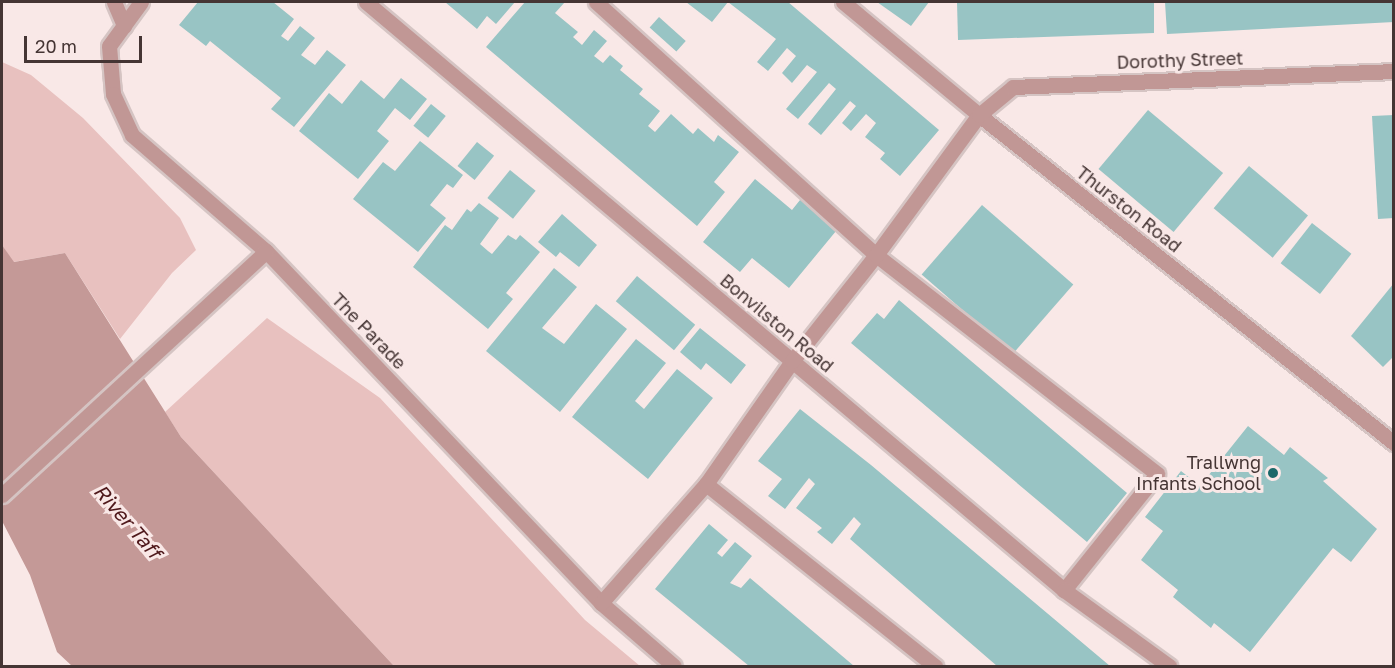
<!DOCTYPE html>
<html>
<head>
<meta charset="utf-8">
<style>
  body { margin:0 }
  #map { position:relative; width:1395px; height:668px; overflow:hidden; background:#f9e8e7; font-family:"Golos Text",sans-serif }
  div>[style] { position:absolute }
  [style*='--x'] { left:calc(var(--x)*1px); top:calc(var(--y)*1px); width:calc(var(--w)*1px); rotate:calc(var(--a)*1deg) }
  .green>* { inset:0; background:#e8c1bf }
  .water>* { inset:0; background:#c49997 }
  .building>* { inset:0; background:#98c4c4; transform-origin:0 0 }
  .roads { filter:drop-shadow(2px 0 #d5c4c3) drop-shadow(-2px 0 #d5c4c3) drop-shadow(0 2px #d5c4c3) drop-shadow(0 -2px #d5c4c3) }
  .service>* { height:15px; margin:-7.5px; padding:0 7.5px; transform-origin:7.5px; border-radius:7.5px; background:#c19795 }
  .minor>* { height:15px; margin:-7.5px; padding:0 7.5px; transform-origin:7.5px; border-radius:7.5px; background:#c19795 }
  .dots>* { width:16px; height:16px; translate:-50% -50%; box-sizing:border-box; border:3px solid #f9e8e7; border-radius:50% }
  span { translate:-50% -50%; white-space:nowrap; text-align:center; line-height:1.15; -webkit-text-stroke:6px #f9e8e7; paint-order:stroke }
  .street-label { font-size:18px; color:#453534 }
  .poi-label { font-size:18px; color:#453534 }
  .right { translate:-100% -50%; text-align:right }
  .water-label { font-size:20px; color:#4f181b; font-style:italic }
  .frame { position:absolute; inset:0; border:3px solid #453534; pointer-events:none }
  .scale { position:absolute; left:24px; top:36px; width:118px; height:27px; box-sizing:border-box; border:3px solid #453534; border-top:0; padding-left:8px; font-size:18px; line-height:21px; white-space:nowrap; color:#453534; -webkit-text-stroke:4px #f9e8e7; paint-order:stroke }
</style>
</head>
<body>
<div id="map">
  <div class="green">
    <div style="clip-path:polygon(2px 62px,31px 75px,83px 118px,180px 218px,196px 250px,172px 273px,120px 339px,65px 253px,13px 262px,2px 245px)"></div>
    <div style="clip-path:polygon(267px 318px,380px 398px,585px 620px,640px 666px,394px 666px,181px 437px,165px 412px)"></div>
  </div>
  <div class="water">
    <div style="clip-path:polygon(2px 245px,14px 262px,65px 253px,181px 437px,394px 666px,72px 666px,57px 652px,30px 575px,2px 521px)"></div>
  </div>
  <div class="building">
    <div style="clip-path:polygon(198px 2px,273px 2px,294px 19px,281px 36px,288px 41px,300px 26px,315px 38px,301px 55px,315px 65px,327px 50px,346px 65px,294px 127px,271px 109px,281px 98px,210px 41px,206px 46px,179px 25px)"></div>
    <div style="clip-path:polygon(445px 2px,515px 2px,496px 24px,487px 16px,477px 29px)"></div>
    <div style="clip-path:polygon(525px 2px,565px 2px,555px 13px,578px 32px,573px 37px,582px 45px,594px 30px,607px 41px,594px 56px,603px 63px,610px 55px,623px 66px,620px 70px,643px 89px,639px 94px,660px 111px,648px 126px,655px 132px,671px 114px,693px 134px,698px 128px,714px 142px,718px 135px,739px 152px,714px 182px,725px 192px,697px 226px,486px 47px)"></div>
    <div style="clip-path:polygon(686px 2px,788px 2px,939px 130px,900px 176px,880px 159px,885px 153px,865px 137px,876px 123px,866px 114px,851px 131px,842px 123px,856px 106px,850px 101px,821px 135px,808px 124px,836px 89px,829px 83px,798px 119px,786px 109px,817px 72px,807px 65px,792px 83px,782px 73px,796px 56px,787px 48px,768px 71px,757px 62px,776px 39px,728px 2px,712px 22px)"></div>
    <div style="clip-path:polygon(877px 2px,929px 2px,911px 26px)"></div>
    <div style="clip-path:polygon(957px 2px,1154px 2px,1154px 33px,958px 40px)"></div>
    <div style="clip-path:polygon(1165px 2px,1394px 2px,1394px 22px,1167px 34px)"></div>
    <div style="left:659px;top:17px;width:36px;height:14px;rotate:42deg"></div>
    <div style="clip-path:polygon(401px 78px,427px 99px,410px 120px,395px 108px,377px 131px,389px 141px,358px 179px,299px 131px,329px 93px,342px 104px,361px 80px,384px 99px)"></div>
    <div style="left:431px;top:104px;width:19px;height:28px;rotate:39deg"></div>
    <div style="left:1148px;top:110px;width:98px;height:77px;rotate:40deg"></div>
    <div style="clip-path:polygon(1394px 115px,1394px 218px,1378px 219px,1372px 116px)"></div>
    <div style="clip-path:polygon(420px 141px,463px 175px,453px 188px,447px 184px,430px 205px,446px 218px,418px 252px,353px 199px,383px 162px,395px 171px)"></div>
    <div style="left:477px;top:142px;width:22px;height:31px;rotate:39deg"></div>
    <div style="left:1249px;top:166px;width:77px;height:55px;rotate:40deg"></div>
    <div style="left:510px;top:170px;width:33px;height:36px;rotate:39deg"></div>
    <div style="clip-path:polygon(755px 179px,792px 210px,804px 195px,841px 225px,789px 288px,752px 258px,740px 272px,703px 242px)"></div>
    <div style="clip-path:polygon(479px 203px,499px 218px,480px 244px,488px 251px,492px 254px,508px 235px,516px 240px,520px 235px,540px 252px,506px 293px,513px 299px,488px 329px,413px 267px,445px 225px,452px 230px,467px 209px,471px 212px)"></div>
    <div style="left:982px;top:205px;width:121px;height:92px;rotate:41deg"></div>
    <div style="clip-path:polygon(562px 214px,597px 245px,579px 267px,560px 252px,556px 257px,538px 242px)"></div>
    <div style="left:1312px;top:223px;width:50px;height:51px;rotate:38deg"></div>
    <div style="clip-path:polygon(554px 268px,577px 287px,542px 328px,564px 344px,596px 304px,627px 329px,560px 412px,486px 351px)"></div>
    <div style="left:637px;top:276px;width:76px;height:33px;rotate:40deg"></div>
    <div style="clip-path:polygon(1394px 283px,1394px 356px,1383px 367px,1351px 336px)"></div>
    <div style="clip-path:polygon(899px 300px,1127px 493px,1087px 542px,851px 343px,877px 313px,884px 319px)"></div>
    <div style="clip-path:polygon(700px 328px,746px 365px,731px 384px,706px 363px,701px 370px,680px 352px)"></div>
    <div style="clip-path:polygon(636px 339px,666px 363px,635px 401px,644px 409px,677px 369px,713px 398px,648px 479px,572px 417px)"></div>
    <div style="clip-path:polygon(800px 409px,871px 465px,1110px 666px,997px 666px,850px 539px,861px 524px,854px 517px,832px 544px,817px 532px,822px 528px,796px 508px,815px 484px,809px 478px,785px 509px,768px 496px,782px 479px,758px 461px)"></div>
    <div style="clip-path:polygon(1248px 426px,1284px 455px,1290px 447px,1328px 478px,1323px 481px,1377px 529px,1351px 562px,1333px 548px,1250px 652px,1214px 623px,1211px 628px,1173px 597px,1178px 590px,1141px 560px,1163px 531px,1145px 517px,1181px 471px,1200px 486px)"></div>
    <div style="clip-path:polygon(709px 524px,728px 540px,717px 553px,722px 557px,735px 542px,752px 556px,730px 583px,741px 588px,750px 578px,854px 666px,749px 666px,655px 589px)"></div>
  </div>
  <div class="roads">
    <div class="service">
      <div style="--x:114;--y:2;--w:26;--a:67"></div>
      <div style="--x:596;--y:2;--w:377;--a:42.1"></div>
      <div style="--x:876;--y:255;--w:356;--a:37.9"></div>
      <div style="--x:1157;--y:474;--w:149;--a:128.7"></div>
      <div style="--x:706;--y:484;--w:293;--a:38.5"></div>
    </div>
    <div class="minor">
      <div style="--x:141;--y:2;--w:54;--a:126"></div>
      <div style="--x:109;--y:46;--w:48;--a:85.2"></div>
      <div style="--x:113;--y:94;--w:45;--a:65.1"></div>
      <div style="--x:132;--y:135;--w:177;--a:40.9"></div>
      <div style="--x:266;--y:251;--w:486;--a:46.4"></div>
      <div style="--x:601;--y:603;--w:96;--a:40.8"></div>
      <div style="--x:366;--y:2;--w:913;--a:40.11"></div>
      <div style="--x:1064;--y:590;--w:130;--a:35.9"></div>
      <div style="--x:843;--y:2;--w:177;--a:39.7"></div>
      <div style="--x:979;--y:115;--w:529;--a:38.32"></div>
      <div style="--x:2;--y:495;--w:359;--a:-42.7"></div>
      <div style="--x:601;--y:603;--w:159;--a:-48.6"></div>
      <div style="--x:706;--y:484;--w:150;--a:-55"></div>
      <div style="--x:792;--y:361;--w:135;--a:-51.6"></div>
      <div style="--x:876;--y:255;--w:174;--a:-53.7"></div>
      <div style="--x:979;--y:115;--w:44;--a:-39.5"></div>
      <div style="--x:1013;--y:87;--w:381;--a:-2.4"></div>
    </div>
  </div>
  <div class="dots">
    <div style="left:1273px;top:473px;background:#1a6869"></div>
  </div>
  <div class="street-label">
    <span style="left:1180px;top:60px;rotate:-2deg">Dorothy Street</span>
    <span style="left:1129px;top:209px;rotate:38deg">Thurston Road</span>
    <span style="left:777px;top:323px;rotate:40deg">Bonvilston Road</span>
    <span style="left:369px;top:331px;rotate:46deg">The Parade</span>
  </div>
  <div class="poi-label">
    <span class="right" style="left:1261px;top:473px">Trallwng<br>Infants School</span>
  </div>
  <div class="water-label">
    <span style="left:128px;top:521px;rotate:49deg">River Taff</span>
  </div>
  <div class="frame"></div>
  <div class="scale">20 m</div>
</div>
</body>
</html>
